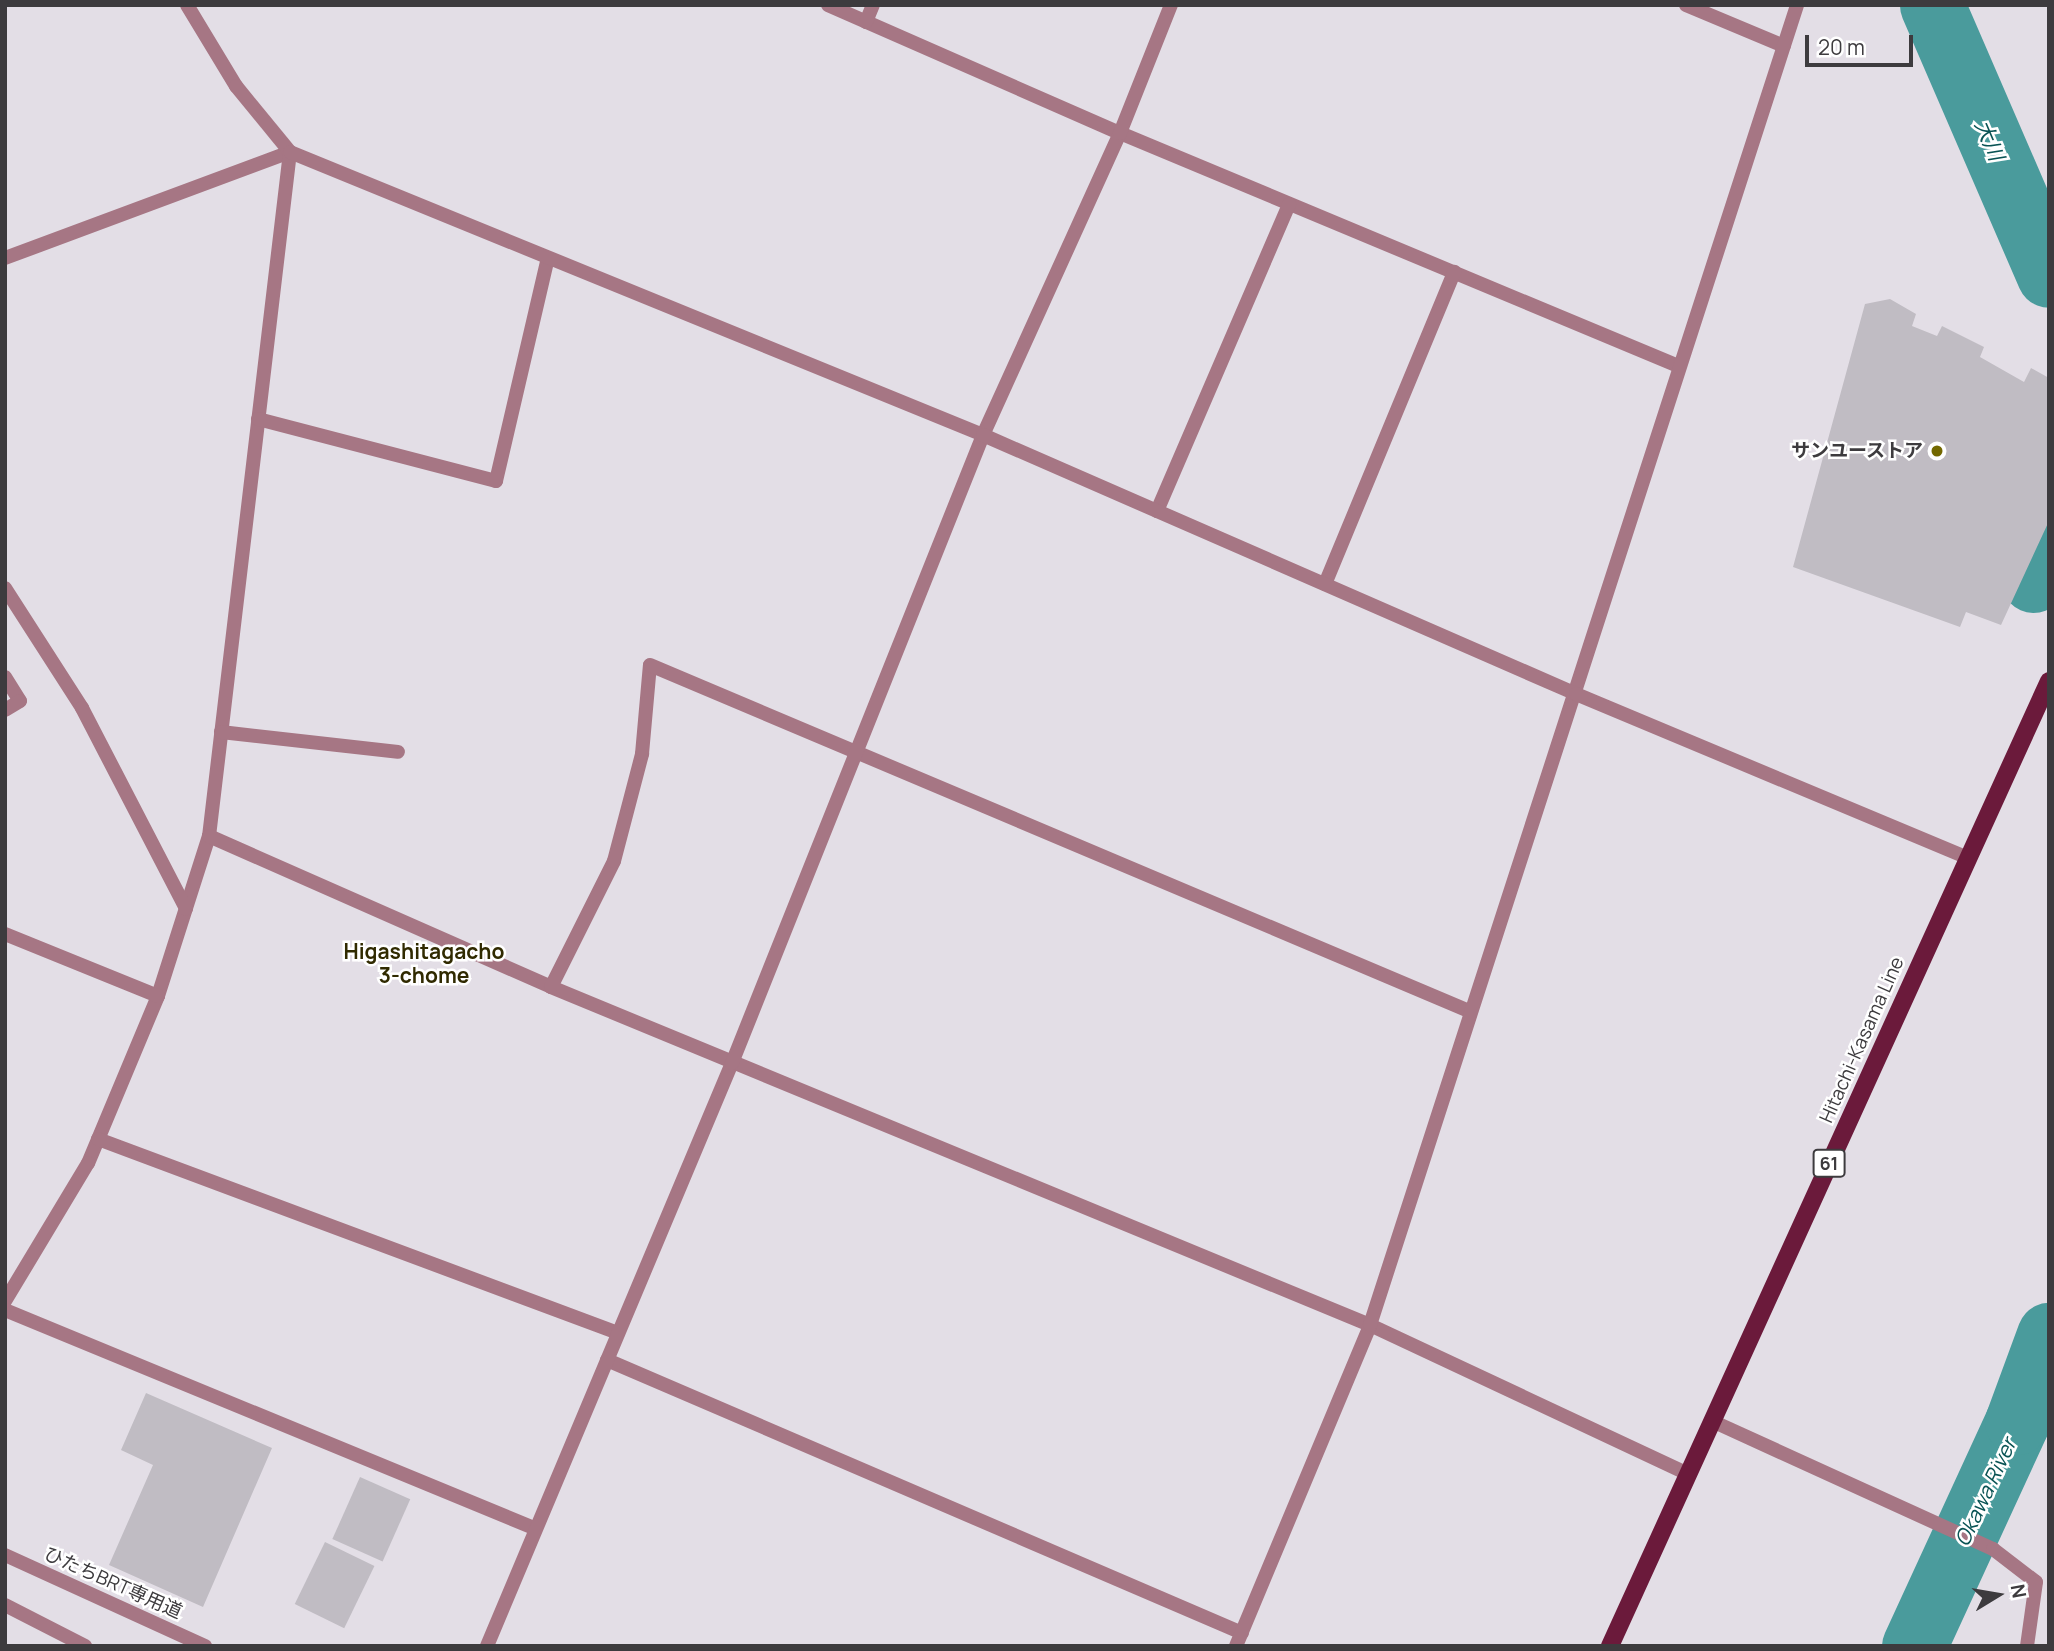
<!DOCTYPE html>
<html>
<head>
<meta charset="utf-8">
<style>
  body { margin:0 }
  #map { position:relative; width:2054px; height:1651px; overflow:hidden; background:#e3dee6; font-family:Manrope,"Noto Sans JP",sans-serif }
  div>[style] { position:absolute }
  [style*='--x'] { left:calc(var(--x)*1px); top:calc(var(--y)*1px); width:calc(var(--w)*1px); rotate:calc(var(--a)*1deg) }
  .river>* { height:65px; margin:-32.5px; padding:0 32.5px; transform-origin:32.5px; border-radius:32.5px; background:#4a9b9c }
  .building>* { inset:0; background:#c0bcc3; transform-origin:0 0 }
  .service>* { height:14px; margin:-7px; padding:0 7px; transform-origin:7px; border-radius:7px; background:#a67684 }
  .minor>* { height:14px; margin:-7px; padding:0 7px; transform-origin:7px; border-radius:7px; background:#a67684 }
  .tertiary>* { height:14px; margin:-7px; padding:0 7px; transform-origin:7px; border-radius:7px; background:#a67684 }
  .primary>* { height:18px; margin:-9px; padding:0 9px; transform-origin:9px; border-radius:9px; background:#6b1a3b }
  .dots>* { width:19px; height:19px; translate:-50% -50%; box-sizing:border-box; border:4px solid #fff; border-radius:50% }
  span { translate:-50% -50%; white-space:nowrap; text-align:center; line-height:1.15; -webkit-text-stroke:5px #fff; paint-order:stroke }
  .shield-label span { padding:2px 5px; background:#fff; border:2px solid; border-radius:5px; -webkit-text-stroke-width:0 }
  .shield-label { font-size:18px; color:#3d3b3e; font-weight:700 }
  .poi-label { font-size:19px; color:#3d3b3e; font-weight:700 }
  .right { translate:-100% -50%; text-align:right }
  .street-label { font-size:19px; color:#3d3b3e }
  .water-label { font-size:21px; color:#095354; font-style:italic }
  .neighbourhood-label { font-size:21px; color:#302a00; font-weight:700 }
  .frame { position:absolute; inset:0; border:7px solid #3d3b3e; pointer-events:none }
  .north { position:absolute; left:1963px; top:1560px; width:70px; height:70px; -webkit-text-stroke:5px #fff; paint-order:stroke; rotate:79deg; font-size:19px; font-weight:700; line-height:28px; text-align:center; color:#3d3b3e }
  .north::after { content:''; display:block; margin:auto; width:24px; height:32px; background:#3d3b3e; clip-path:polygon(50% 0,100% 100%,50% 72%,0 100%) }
  .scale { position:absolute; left:1805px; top:35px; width:108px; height:32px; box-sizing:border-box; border:4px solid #3d3b3e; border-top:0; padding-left:9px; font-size:21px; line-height:24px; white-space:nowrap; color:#3d3b3e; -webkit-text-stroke:5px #fff; paint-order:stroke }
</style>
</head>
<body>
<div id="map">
  <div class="river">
    <div style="--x:1932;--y:5;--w:294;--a:66.6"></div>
    <div style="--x:2033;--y:580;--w:40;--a:-66.6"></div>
    <div style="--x:1914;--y:1646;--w:247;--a:-65.3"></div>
    <div style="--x:2017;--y:1422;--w:93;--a:-69.8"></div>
  </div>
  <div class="building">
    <div style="clip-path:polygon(1890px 299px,1916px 314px,1912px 326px,1937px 336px,1942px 326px,1984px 347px,1980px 357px,2024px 382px,2031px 368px,2049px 378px,2049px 521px,2001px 625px,1966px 612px,1960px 627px,1793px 567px,1865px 304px)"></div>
    <div style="clip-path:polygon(146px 1393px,272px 1448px,203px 1607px,109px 1565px,153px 1465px,121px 1450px)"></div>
    <div style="left:360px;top:1477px;width:55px;height:68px;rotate:24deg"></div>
    <div style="left:325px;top:1542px;width:55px;height:69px;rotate:26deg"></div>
  </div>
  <div class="service">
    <div style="--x:5;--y:1555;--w:220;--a:24.5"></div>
  </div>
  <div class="minor">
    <div style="--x:828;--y:5;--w:319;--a:23.7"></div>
    <div style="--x:1120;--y:133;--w:605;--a:22.66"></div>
    <div style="--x:1686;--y:5;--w:106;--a:22.7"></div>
    <div style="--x:866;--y:22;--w:18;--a:-68"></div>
    <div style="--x:5;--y:258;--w:304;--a:-20.4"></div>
    <div style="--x:290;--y:152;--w:689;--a:96.75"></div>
    <div style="--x:209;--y:836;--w:168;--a:107.7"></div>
    <div style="--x:158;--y:996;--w:181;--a:112.7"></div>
    <div style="--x:88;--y:1163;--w:161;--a:121"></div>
    <div style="--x:258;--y:419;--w:246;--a:14.6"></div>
    <div style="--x:496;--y:481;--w:229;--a:-76.9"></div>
    <div style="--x:1157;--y:511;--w:334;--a:-66.7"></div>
    <div style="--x:1325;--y:584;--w:338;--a:-67.5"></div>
    <div style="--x:5;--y:588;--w:143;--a:57.3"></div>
    <div style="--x:82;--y:708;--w:226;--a:62.6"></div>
    <div style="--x:5;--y:677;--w:28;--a:58"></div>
    <div style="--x:20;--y:701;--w:17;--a:149"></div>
    <div style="--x:221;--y:732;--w:178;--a:6.4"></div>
    <div style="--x:209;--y:836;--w:374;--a:23.8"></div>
    <div style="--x:551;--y:987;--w:886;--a:22.43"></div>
    <div style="--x:1370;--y:1325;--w:351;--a:25.1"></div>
    <div style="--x:5;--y:934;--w:165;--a:22.1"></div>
    <div style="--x:551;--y:987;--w:141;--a:-63.4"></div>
    <div style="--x:614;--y:861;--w:111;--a:-75.3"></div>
    <div style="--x:642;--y:754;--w:89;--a:-84.9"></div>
    <div style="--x:650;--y:665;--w:889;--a:22.9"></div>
    <div style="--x:98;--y:1139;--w:555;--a:20.46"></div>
    <div style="--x:5;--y:1310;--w:572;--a:22.4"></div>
    <div style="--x:607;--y:1360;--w:691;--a:23.26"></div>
    <div style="--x:1712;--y:1421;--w:309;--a:24.5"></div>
    <div style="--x:1993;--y:1549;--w:54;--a:37.5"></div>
    <div style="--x:2036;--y:1582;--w:65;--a:98"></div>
    <div style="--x:5;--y:1605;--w:90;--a:27.1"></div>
    <div style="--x:487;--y:1646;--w:632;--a:-67.21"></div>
    <div style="--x:732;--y:1063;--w:676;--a:-68.21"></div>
    <div style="--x:983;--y:435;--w:332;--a:-65.6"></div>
    <div style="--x:1120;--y:133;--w:138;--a:-68.3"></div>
    <div style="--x:1236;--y:1646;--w:348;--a:-67.3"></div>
    <div style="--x:1370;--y:1325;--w:1387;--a:-72.07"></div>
  </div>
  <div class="tertiary">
    <div style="--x:187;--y:5;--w:95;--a:58.8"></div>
    <div style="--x:236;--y:86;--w:85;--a:50.7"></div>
    <div style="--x:290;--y:152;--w:749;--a:22.21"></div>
    <div style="--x:983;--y:435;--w:647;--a:23.59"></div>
    <div style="--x:1576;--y:694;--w:426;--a:22.7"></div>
  </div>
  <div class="primary">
    <div style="--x:1610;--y:1646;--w:1060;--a:-65.54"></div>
  </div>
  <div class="dots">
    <div style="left:1937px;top:451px;background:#736800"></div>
  </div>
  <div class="shield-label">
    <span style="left:1829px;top:1163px">61</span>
  </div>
  <div class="poi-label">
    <span class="right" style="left:1923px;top:451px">サンユーストア</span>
  </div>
  <div class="street-label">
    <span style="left:1862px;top:1040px;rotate:-66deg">Hitachi-Kasama Line</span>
    <span style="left:113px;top:1583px;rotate:24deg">ひたちBRT専用道</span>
  </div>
  <div class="water-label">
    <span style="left:1990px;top:140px;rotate:67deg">大川</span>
    <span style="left:1985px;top:1492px;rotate:-65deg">Okawa River</span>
  </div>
  <div class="neighbourhood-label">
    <span style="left:424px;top:963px">Higashitagacho<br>3-chome</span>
  </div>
  <div class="frame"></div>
  <div class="north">N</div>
  <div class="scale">20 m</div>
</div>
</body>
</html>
